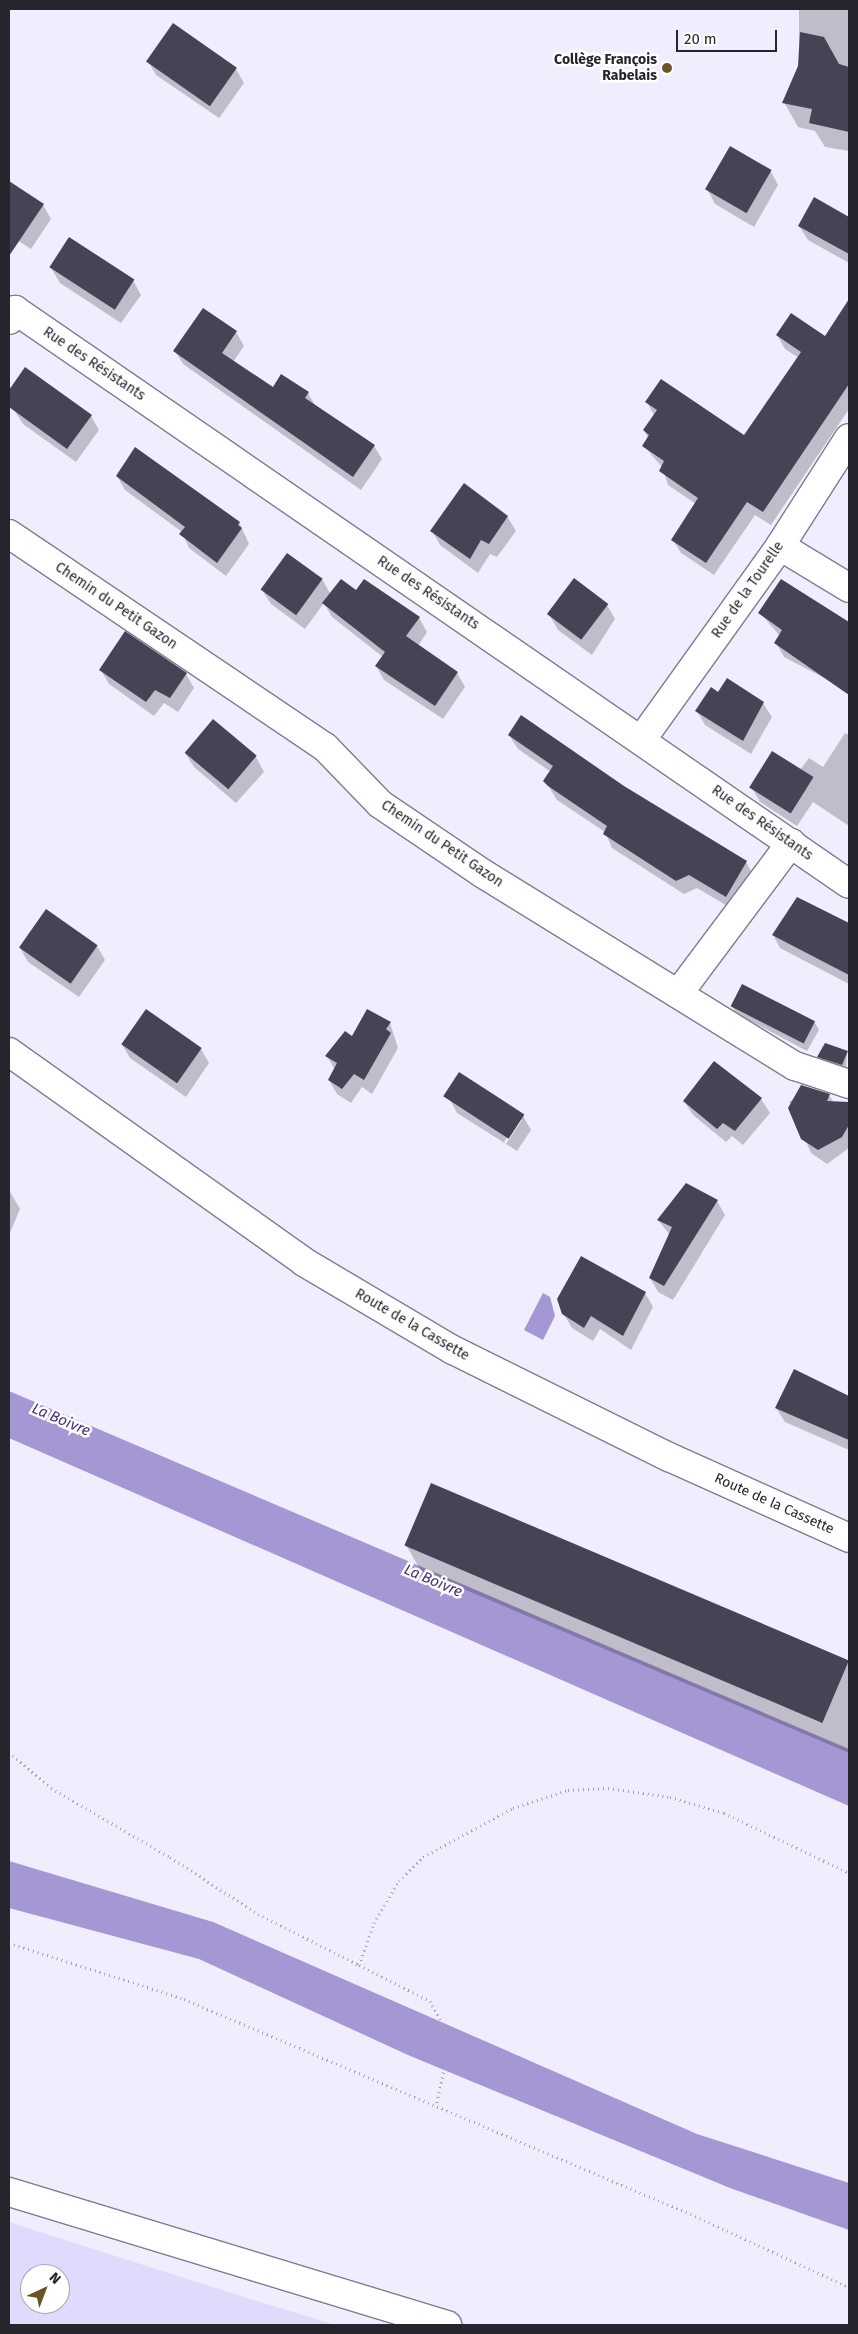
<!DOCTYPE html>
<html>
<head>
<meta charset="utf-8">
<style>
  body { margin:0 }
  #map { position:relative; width:858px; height:2334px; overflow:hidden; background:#f0edfe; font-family:"Fira Sans",sans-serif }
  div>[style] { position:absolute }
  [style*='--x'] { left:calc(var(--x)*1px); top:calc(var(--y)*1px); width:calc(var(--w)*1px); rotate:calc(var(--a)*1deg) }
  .green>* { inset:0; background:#e1dafc }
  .water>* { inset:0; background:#a597d4 }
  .shadow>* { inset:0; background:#0003 }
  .building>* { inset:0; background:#474354; transform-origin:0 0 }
  .path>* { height:3px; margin-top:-1.5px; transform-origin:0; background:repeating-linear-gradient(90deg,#a4a2af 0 1px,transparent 0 5px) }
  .roads { filter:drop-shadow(1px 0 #7f7c8e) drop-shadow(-1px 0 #7f7c8e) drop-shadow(0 1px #7f7c8e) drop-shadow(0 -1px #7f7c8e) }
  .street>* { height:28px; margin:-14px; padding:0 14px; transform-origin:14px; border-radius:14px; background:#fff }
  .secondary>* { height:28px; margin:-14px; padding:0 14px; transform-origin:14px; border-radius:14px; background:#fff }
  .dots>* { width:14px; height:14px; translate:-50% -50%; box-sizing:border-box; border:2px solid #fff; border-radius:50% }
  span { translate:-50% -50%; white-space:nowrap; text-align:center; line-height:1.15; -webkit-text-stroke:5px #fff; paint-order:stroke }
  .poi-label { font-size:14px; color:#26242c; font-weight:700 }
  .right { translate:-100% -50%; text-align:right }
  .street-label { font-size:14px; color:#26242c }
  .water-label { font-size:15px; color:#48317a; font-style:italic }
  .frame { position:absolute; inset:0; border:10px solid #26242c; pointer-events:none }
  .north { position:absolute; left:20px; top:2264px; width:50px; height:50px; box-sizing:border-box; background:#fff; border:1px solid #a8a7ab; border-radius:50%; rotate:43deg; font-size:14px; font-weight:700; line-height:20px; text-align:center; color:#26242c }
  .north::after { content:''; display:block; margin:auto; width:18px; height:22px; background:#6a5424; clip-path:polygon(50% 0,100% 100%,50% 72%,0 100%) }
  .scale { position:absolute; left:676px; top:30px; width:101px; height:22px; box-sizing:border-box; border:2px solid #26242c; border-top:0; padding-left:6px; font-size:15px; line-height:18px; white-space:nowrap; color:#26242c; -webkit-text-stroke:4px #fff; paint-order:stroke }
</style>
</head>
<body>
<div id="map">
  <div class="green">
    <div style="clip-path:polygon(evenodd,9px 2222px,228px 2292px,335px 2325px,9px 2325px,9px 2222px,30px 2274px,60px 2274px,60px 2304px,30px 2304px,30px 2274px)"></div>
  </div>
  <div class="water">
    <div style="clip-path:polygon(543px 1293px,550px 1297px,555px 1316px,543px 1340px,524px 1330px)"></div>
    <div style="clip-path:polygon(9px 1391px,849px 1749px,849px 1806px,9px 1438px)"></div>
    <div style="clip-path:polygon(9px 1861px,213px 1922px,697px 2134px,849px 2183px,849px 2230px,730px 2188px,408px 2055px,199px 1959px,9px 1908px)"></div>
  </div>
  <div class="shadow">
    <div style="clip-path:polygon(799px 9px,849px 9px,849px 151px,825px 147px,815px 131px,798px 127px,784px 102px,799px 66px)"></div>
    <div style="clip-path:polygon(148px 61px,236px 69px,244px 83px,219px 118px,156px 75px)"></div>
    <div style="clip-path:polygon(770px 170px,778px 185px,754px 227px,715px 204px,707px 189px)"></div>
    <div style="clip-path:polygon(9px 183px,43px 205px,51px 219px,31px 249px,9px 235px)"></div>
    <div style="clip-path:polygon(815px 198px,849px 218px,849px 263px,808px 240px,799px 226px)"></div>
    <div style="clip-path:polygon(51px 268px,133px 280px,141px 295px,121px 323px,60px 283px)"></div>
    <div style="clip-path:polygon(849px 302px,849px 409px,771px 525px,755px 515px,714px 575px,681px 553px,673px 540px,696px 504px,668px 485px,662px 467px,644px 446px,648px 438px,644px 430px,654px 415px,647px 402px,744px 437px,799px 358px,785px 349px,777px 335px,825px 338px)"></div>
    <div style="clip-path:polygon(236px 332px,244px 346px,233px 362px,273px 389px,281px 376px,308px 393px,316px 407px,374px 446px,382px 459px,361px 490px,183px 364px,175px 351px)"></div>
    <div style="clip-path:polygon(25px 369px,91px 416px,99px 430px,76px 462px,23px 424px,14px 410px,9px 392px)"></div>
    <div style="clip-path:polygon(117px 476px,239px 522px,249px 544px,226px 576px,189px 548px,182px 532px,125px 490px)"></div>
    <div style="clip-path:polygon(507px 516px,516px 531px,497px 557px,490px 554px,478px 573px,440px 545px,432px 531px)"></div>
    <div style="clip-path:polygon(322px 579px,331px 595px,356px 592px,419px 618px,427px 632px,418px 646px,457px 673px,465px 687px,443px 719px,384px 680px,376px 666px,383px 657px,332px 617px,324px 603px,305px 629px,271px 604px,262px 590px)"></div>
    <div style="clip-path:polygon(782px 581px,849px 624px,849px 691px,784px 657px,776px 643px,780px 636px,760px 613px)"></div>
    <div style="clip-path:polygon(607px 605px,615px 619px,592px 655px,558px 630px,550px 616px)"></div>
    <div style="clip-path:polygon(101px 670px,186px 674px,194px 688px,178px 712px,164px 703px,154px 716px,109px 684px)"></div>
    <div style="clip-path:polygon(719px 694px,763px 703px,772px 717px,751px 754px,705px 725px,697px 711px)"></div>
    <div style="clip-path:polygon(845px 733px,849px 735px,849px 826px,813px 802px,797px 826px,760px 802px,752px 788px,800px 770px,809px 758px,823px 767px)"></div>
    <div style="clip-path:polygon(509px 735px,624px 787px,746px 862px,754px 876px,734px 910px,697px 888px,684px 894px,612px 848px,605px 832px,557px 800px,545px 781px,551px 772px,518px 749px)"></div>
    <div style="clip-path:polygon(185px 753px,256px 757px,264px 772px,236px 803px,194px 767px)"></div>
    <div style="clip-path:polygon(797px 899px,849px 924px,849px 984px,780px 948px,773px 935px)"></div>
    <div style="clip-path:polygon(46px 911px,97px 946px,105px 960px,79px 997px,28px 962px,20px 948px)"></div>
    <div style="clip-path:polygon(742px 986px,815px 1023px,819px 1030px,807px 1051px,736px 1013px,732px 1006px)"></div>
    <div style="clip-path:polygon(390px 1023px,398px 1048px,372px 1094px,362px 1087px,351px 1103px,337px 1094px,329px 1080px,335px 1070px,327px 1056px,352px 1037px)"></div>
    <div style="clip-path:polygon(121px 1043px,201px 1049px,209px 1063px,186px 1097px,130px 1058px)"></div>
    <div style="clip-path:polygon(847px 1052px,846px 1072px,823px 1064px,819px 1057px)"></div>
    <div style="clip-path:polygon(714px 1062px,761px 1099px,770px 1113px,743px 1145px,732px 1136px,726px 1142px,693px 1115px,684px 1101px)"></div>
    <div style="clip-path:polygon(829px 1095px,834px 1103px,849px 1103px,849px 1148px,827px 1164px,811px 1153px,789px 1101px)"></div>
    <div style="clip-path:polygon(evenodd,449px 1098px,523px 1116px,531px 1130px,517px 1151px,457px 1113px,449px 1098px,519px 1120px,522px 1120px,506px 1144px,504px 1142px,519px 1120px)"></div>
    <div style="clip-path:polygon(9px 1190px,20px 1209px,9px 1235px)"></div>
    <div style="clip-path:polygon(717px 1201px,725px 1215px,673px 1300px,658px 1292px,650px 1278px,670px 1235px,658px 1220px)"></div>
    <div style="clip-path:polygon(645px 1293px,653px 1307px,631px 1350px,600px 1329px,593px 1341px,572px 1328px,563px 1313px)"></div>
    <div style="clip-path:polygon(794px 1370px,849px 1397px,849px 1450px,785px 1422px,776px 1408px)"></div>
    <div style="clip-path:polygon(431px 1485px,849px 1661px,849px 1753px,421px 1571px,406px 1545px)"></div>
  </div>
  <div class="building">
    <div style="left:173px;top:23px;width:78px;height:47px;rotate:35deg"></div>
    <div style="clip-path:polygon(800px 32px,824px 37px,839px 64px,849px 67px,849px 132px,809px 123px,812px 109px,782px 103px,798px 66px)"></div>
    <div style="left:730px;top:146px;width:48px;height:50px;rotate:30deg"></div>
    <div style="clip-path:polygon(9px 181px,44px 204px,9px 256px)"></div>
    <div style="clip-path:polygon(814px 197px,849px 217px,849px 254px,798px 226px)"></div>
    <div style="left:69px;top:237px;width:78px;height:36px;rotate:33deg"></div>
    <div style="clip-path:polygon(849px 299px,849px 384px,763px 512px,747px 502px,706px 563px,671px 540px,698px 498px,659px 471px,664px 461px,642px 446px,649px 435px,643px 430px,657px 410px,645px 402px,661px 379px,744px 435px,801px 352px,776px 335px,791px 313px,825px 336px)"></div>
    <div style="clip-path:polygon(203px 308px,237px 331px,222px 353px,273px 387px,281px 374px,309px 392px,305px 398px,375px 445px,353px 477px,173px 351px)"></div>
    <div style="clip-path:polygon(25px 367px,92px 415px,67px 449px,9px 407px,9px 390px)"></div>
    <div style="clip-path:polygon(135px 447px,240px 522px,238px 525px,242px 528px,217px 563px,179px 534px,185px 527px,116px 476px)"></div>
    <div style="clip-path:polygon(464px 483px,508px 516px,489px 544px,481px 540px,470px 559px,430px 531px)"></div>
    <div style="left:287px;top:553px;width:44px;height:45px;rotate:36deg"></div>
    <div style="left:574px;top:578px;width:43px;height:45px;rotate:37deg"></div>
    <div style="clip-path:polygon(341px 579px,356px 590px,364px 579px,420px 617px,406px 636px,458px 672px,435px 706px,375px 666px,385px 652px,322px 603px)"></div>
    <div style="clip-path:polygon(781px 579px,849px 622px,849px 695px,774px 643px,782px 630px,758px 613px)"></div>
    <div style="clip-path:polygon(125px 631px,187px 673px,170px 698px,155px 690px,146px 702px,99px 670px)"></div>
    <div style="clip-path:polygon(727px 678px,764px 702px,743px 741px,695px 711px,711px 687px,718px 692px)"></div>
    <div style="clip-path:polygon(521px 715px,624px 786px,747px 861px,726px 897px,689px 875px,676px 881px,603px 834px,607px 826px,548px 786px,543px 781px,553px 766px,508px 735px)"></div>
    <div style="left:213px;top:719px;width:57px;height:44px;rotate:40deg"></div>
    <div style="left:772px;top:751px;width:49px;height:43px;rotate:32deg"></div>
    <div style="clip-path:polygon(797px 897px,849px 923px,849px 975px,772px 935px)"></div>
    <div style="left:46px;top:909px;width:63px;height:47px;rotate:35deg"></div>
    <div style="left:742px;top:984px;width:82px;height:25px;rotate:27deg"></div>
    <div style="left:146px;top:1009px;width:68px;height:43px;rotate:35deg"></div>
    <div style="clip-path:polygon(367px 1009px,391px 1022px,386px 1029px,391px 1033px,364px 1080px,354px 1074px,342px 1089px,328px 1080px,337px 1063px,325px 1056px,345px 1031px,352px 1036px)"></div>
    <div style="clip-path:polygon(825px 1043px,848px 1051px,842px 1065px,817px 1057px)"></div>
    <div style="clip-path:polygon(714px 1061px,762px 1098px,735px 1131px,723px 1123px,717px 1129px,683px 1101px)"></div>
    <div style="left:459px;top:1072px;width:78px;height:29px;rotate:33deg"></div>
    <div style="clip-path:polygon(801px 1085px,830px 1094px,827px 1101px,849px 1102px,849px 1125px,842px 1137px,818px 1150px,801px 1139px,788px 1108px)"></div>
    <div style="clip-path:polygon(686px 1183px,718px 1200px,664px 1286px,649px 1278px,672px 1227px,657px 1220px)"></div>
    <div style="clip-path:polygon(581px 1256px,646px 1292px,623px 1336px,591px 1316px,584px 1328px,562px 1314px,557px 1299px)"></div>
    <div style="clip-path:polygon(794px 1369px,849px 1396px,849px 1440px,775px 1408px)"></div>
    <div style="left:431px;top:1483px;width:454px;height:68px;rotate:23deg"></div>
  </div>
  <div class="path">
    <div style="--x:9;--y:1752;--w:55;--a:40.6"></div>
    <div style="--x:51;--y:1788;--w:138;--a:30.1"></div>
    <div style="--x:170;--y:1857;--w:105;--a:32.9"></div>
    <div style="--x:258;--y:1914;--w:113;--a:26.8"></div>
    <div style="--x:359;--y:1965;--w:45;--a:-70.3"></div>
    <div style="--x:374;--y:1923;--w:49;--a:-59.2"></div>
    <div style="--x:399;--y:1881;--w:34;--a:-45"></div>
    <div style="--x:423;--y:1857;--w:102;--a:-28.6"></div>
    <div style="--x:513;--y:1808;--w:58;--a:-18.1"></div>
    <div style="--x:568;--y:1790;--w:40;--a:-2.9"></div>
    <div style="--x:608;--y:1788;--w:63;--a:8.3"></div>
    <div style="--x:670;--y:1797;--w:56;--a:16.5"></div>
    <div style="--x:724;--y:1813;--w:139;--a:25.6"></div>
    <div style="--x:9;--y:1943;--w:184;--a:17.7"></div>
    <div style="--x:184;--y:1999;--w:555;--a:23.01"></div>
    <div style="--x:695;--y:2216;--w:170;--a:24.8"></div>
    <div style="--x:359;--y:1965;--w:80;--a:26.9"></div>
    <div style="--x:430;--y:2001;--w:43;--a:60.4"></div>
    <div style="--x:451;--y:2038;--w:70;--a:102.4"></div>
  </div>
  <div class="roads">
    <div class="street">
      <div style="--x:9;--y:320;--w:12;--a:-59"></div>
      <div style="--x:15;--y:310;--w:1012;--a:34.54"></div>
      <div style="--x:9;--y:534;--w:381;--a:34"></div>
      <div style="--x:325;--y:747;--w:79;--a:46"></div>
      <div style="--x:380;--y:804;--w:123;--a:34.1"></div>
      <div style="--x:482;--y:873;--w:368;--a:31.7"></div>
      <div style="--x:795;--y:1066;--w:57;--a:18.4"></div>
      <div style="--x:780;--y:546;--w:81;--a:31.3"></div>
      <div style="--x:642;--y:739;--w:237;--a:-54.4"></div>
      <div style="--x:780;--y:546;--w:128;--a:-57.4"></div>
      <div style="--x:678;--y:994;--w:189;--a:-53.2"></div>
      <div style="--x:9;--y:2192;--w:458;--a:16.9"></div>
    </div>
    <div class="secondary">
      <div style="--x:9;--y:1052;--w:362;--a:35.4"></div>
      <div style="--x:304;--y:1262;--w:173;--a:30.6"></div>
      <div style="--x:453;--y:1350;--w:241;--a:26.4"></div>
      <div style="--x:669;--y:1457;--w:197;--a:24.2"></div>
    </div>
  </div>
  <div class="dots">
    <div style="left:667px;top:68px;background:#6a5424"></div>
  </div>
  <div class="poi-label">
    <span class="right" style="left:657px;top:68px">Collège François<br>Rabelais</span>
  </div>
  <div class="street-label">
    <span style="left:94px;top:364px;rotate:34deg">Rue des Résistants</span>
    <span style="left:748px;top:590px;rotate:-55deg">Rue de la Tourelle</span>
    <span style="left:428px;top:593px;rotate:34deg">Rue des Résistants</span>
    <span style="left:116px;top:606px;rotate:34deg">Chemin du Petit Gazon</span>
    <span style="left:762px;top:823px;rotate:35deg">Rue des Résistants</span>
    <span style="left:442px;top:844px;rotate:34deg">Chemin du Petit Gazon</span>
    <span style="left:412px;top:1325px;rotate:30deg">Route de la Cassette</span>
    <span style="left:774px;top:1504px;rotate:24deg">Route de la Cassette</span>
  </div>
  <div class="water-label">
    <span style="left:61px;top:1420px;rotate:23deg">La Boivre</span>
    <span style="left:433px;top:1581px;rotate:23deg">La Boivre</span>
  </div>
  <div class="frame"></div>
  <div class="north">N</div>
  <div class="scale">20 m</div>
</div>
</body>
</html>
